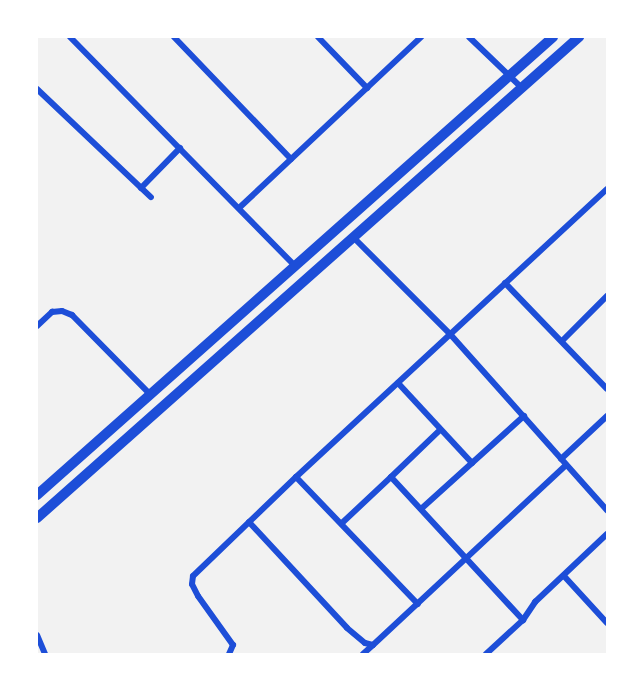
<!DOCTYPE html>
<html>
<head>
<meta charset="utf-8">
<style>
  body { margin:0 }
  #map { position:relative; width:644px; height:691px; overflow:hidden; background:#f2f2f2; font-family:Barlow,sans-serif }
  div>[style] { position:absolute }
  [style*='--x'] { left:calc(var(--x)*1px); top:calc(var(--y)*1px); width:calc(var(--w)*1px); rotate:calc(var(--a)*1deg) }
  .minor>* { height:6px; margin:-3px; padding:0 3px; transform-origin:3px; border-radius:3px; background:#1d4ed8 }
  .primary>* { height:10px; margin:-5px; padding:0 5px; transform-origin:5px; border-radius:5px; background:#1d4ed8 }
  span { translate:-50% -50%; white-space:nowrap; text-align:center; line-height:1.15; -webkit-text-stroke:7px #fff; paint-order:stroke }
  .frame { position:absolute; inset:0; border:38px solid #fff; pointer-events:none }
</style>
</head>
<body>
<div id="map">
  <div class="minor">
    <div style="--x:70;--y:37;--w:321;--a:45.5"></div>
    <div style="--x:174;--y:37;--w:169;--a:46.2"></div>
    <div style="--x:318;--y:37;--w:71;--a:46.1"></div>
    <div style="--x:469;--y:37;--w:74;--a:43.9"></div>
    <div style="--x:37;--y:89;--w:157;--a:43.5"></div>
    <div style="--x:141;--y:188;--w:56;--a:-45.7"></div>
    <div style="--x:239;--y:208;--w:250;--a:-43.2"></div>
    <div style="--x:353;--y:237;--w:137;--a:45"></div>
    <div style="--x:450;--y:334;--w:236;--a:48.3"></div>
    <div style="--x:505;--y:283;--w:147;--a:46.1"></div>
    <div style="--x:37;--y:326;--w:21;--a:-43"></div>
    <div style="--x:52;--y:312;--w:10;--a:-6"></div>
    <div style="--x:62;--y:311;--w:11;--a:22"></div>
    <div style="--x:72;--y:315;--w:111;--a:45.4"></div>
    <div style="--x:562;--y:341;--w:64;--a:-45"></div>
    <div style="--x:398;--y:383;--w:109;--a:47.2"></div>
    <div style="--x:561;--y:459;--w:63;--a:-43.1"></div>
    <div style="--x:296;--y:477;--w:176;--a:46.2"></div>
    <div style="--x:391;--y:477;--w:68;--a:-43.8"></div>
    <div style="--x:421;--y:509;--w:139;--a:-42.1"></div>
    <div style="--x:249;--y:522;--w:144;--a:47.2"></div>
    <div style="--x:347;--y:628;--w:23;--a:40"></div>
    <div style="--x:365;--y:643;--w:8;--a:14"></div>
    <div style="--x:373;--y:645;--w:264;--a:-43"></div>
    <div style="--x:342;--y:523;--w:67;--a:-43.2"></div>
    <div style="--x:391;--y:477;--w:195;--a:47.3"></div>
    <div style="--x:523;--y:620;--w:22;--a:-56"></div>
    <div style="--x:535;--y:602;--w:99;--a:-43.4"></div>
    <div style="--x:564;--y:576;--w:64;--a:47.5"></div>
    <div style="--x:37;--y:635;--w:21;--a:67"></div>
    <div style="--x:229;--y:654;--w:10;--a:-66"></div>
    <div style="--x:233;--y:645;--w:60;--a:-125.5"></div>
    <div style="--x:198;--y:596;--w:13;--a:-117"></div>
    <div style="--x:192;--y:584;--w:8;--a:-83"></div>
    <div style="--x:193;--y:576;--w:143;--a:-43.9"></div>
    <div style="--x:296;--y:477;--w:424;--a:-42.8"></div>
    <div style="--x:363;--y:654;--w:13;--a:-42"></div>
    <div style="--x:486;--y:654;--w:50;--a:-42.6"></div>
  </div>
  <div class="primary">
    <div style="--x:37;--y:495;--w:690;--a:-41.59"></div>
    <div style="--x:37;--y:518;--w:725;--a:-41.59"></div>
  </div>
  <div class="frame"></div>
</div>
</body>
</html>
